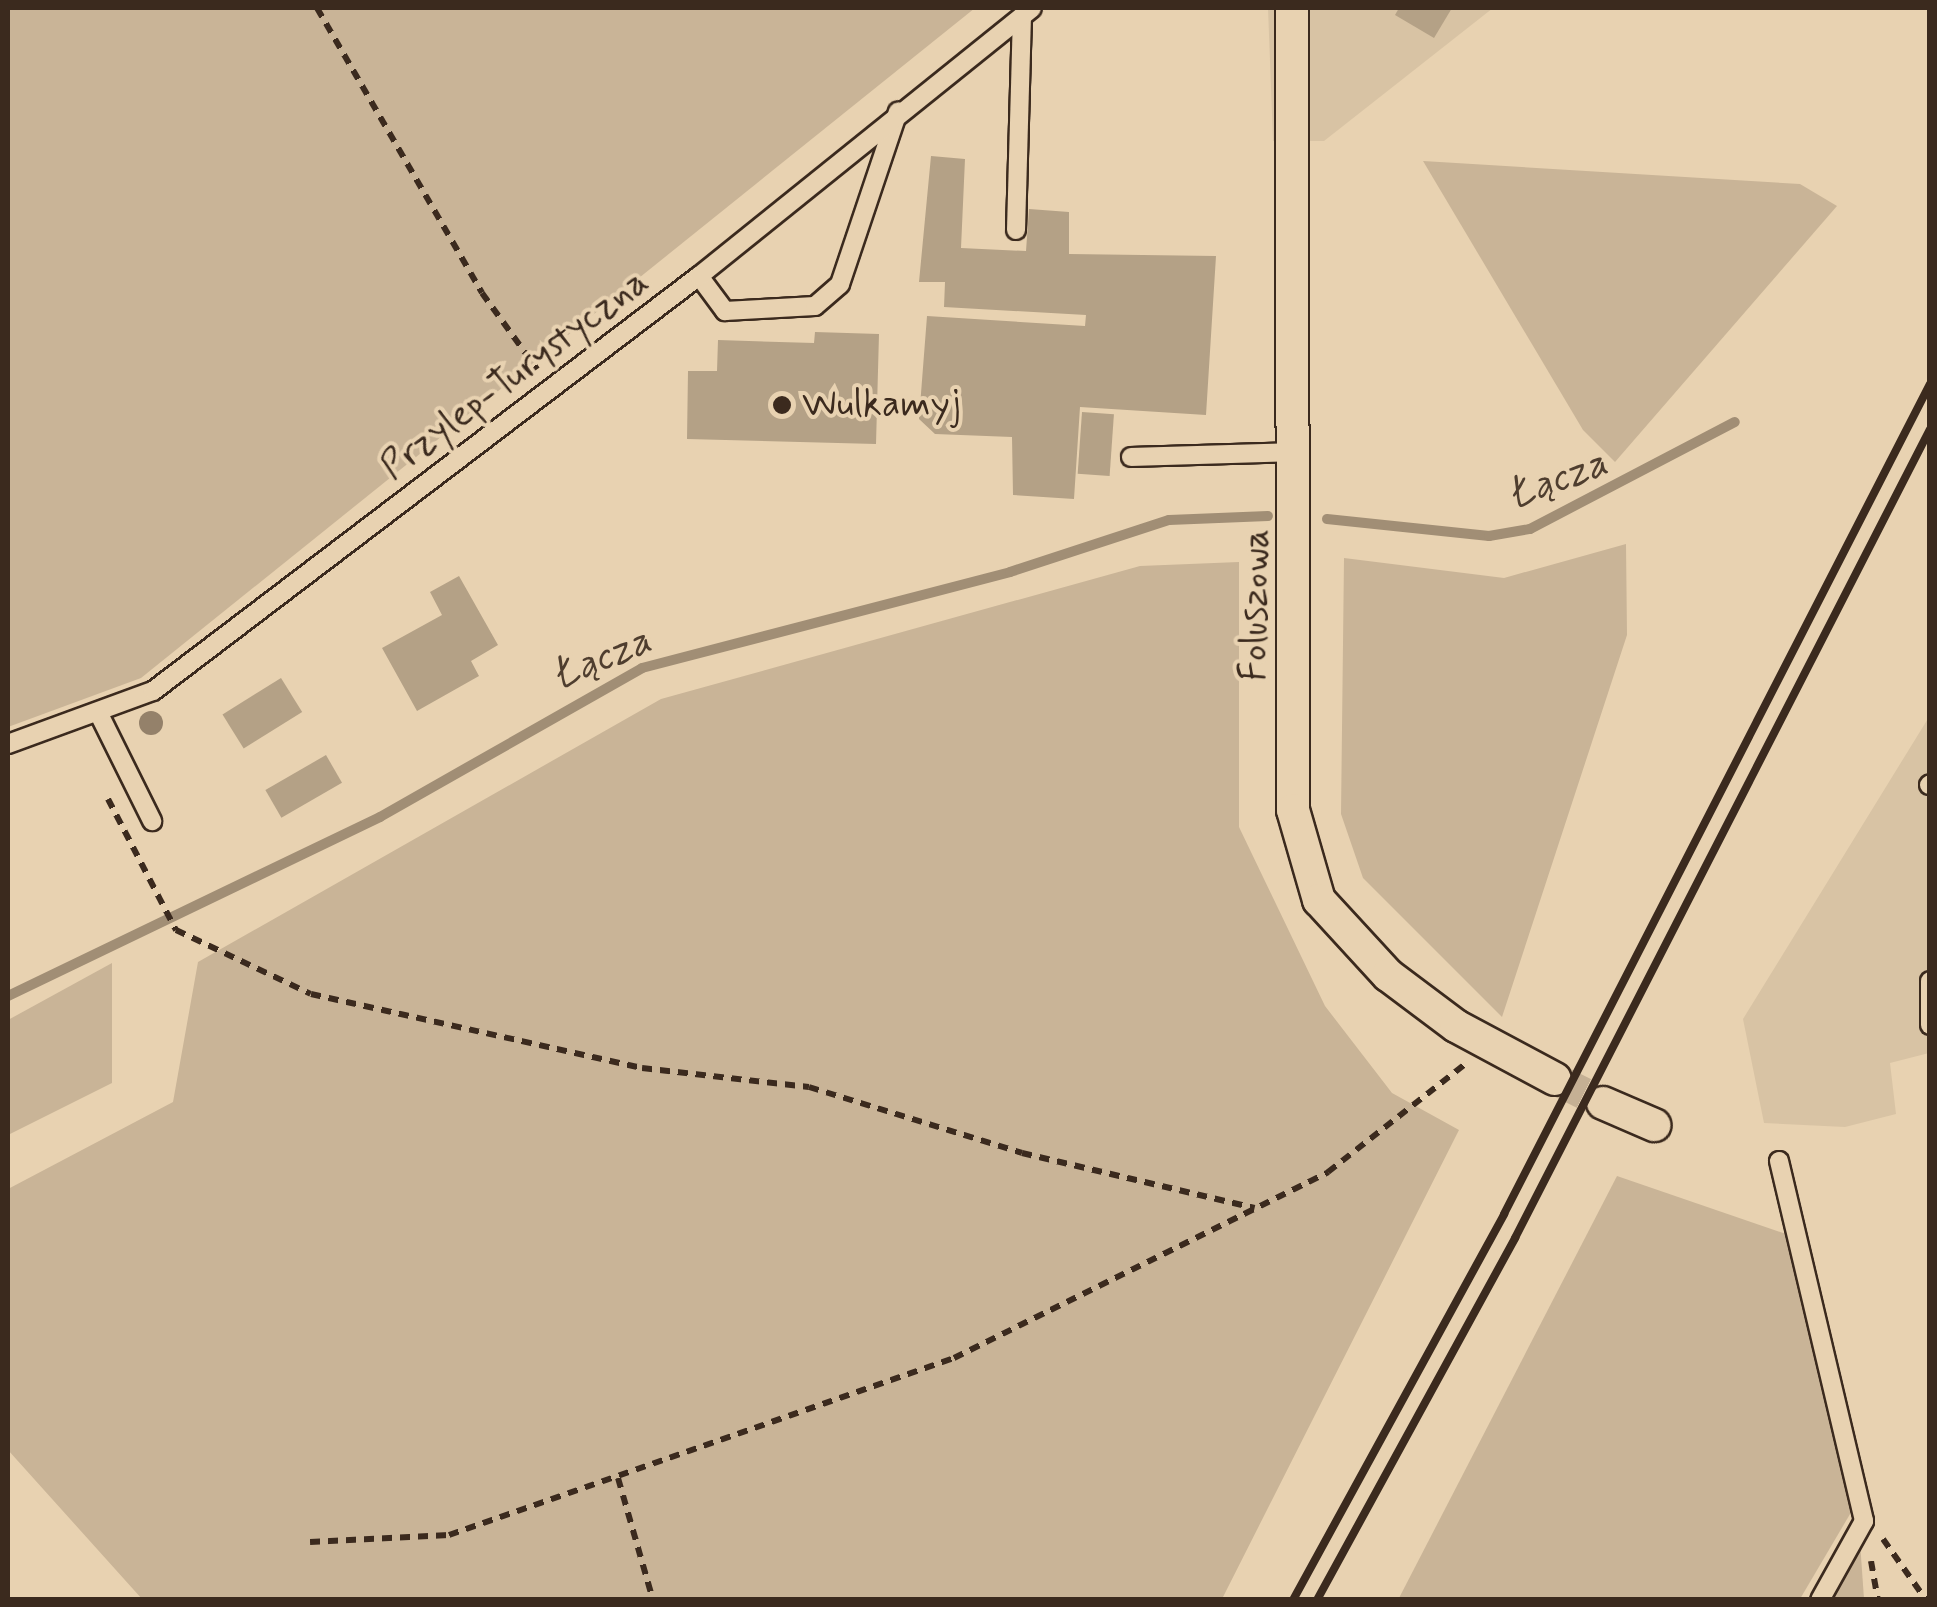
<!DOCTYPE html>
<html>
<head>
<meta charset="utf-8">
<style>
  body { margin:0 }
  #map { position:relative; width:1937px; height:1607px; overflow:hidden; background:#e8d2b1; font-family:Mynerve,sans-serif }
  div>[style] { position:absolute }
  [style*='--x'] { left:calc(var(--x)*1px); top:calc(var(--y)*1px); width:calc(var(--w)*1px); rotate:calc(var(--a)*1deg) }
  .built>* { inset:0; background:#d8c3a4 }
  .green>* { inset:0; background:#c9b497 }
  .stream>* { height:10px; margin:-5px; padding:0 5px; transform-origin:5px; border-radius:5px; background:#a18e75 }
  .building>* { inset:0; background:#b4a186; transform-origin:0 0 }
  .street-tunnel>* { height:32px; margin-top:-16px; transform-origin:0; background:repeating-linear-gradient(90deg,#c5b094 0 32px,transparent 0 48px) }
  .path>* { height:6px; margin-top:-3px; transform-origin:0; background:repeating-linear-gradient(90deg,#3b2a1e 0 10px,transparent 0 18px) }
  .roads { filter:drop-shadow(2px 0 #3b2a1e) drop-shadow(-2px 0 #3b2a1e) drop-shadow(0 2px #3b2a1e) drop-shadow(0 -2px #3b2a1e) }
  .lane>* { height:18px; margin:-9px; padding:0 9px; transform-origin:9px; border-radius:9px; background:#e8d2b1 }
  .street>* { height:32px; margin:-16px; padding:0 16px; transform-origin:16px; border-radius:16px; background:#e8d2b1 }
  .rail>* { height:8px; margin:-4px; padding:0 4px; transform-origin:4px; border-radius:4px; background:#3b2a1e }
  .trees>* { width:24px; height:24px; margin:-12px; border-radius:50%; background:#94816a }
  .dots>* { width:28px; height:28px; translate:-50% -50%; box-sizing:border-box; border:5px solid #e8d2b1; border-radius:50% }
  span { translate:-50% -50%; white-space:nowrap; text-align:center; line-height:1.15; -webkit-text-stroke:8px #e8d2b1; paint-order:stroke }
  .street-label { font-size:38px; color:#3b2a1e }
  .poi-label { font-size:38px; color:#3b2a1e }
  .left { translate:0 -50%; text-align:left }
  .water-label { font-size:40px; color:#4f3e2f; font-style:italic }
  .frame { position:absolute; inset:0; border:10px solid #3b2a1e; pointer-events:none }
</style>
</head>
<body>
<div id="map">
  <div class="built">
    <div style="clip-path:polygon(1268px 8px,1493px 8px,1324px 141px,1273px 141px)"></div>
    <div style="clip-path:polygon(1929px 717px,1929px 1053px,1890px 1063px,1896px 1114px,1845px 1127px,1764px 1123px,1743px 1019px)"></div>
  </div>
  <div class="green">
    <div style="clip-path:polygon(8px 8px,975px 8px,141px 678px,8px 727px)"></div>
    <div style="clip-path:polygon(1423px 161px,1800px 184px,1837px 206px,1615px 462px,1583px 430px)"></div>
    <div style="clip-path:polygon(1626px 544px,1627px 635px,1502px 1017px,1363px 878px,1341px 814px,1344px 558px,1504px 578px)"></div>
    <div style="clip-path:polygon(1239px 562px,1239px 827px,1325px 1006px,1392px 1093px,1459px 1130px,1222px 1599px,142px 1599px,8px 1450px,8px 1189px,173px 1102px,198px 962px,661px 699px,1140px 566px)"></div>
    <div style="clip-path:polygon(112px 963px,112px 1083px,8px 1135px,8px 1020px)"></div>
    <div style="clip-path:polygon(1617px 1176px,1792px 1236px,1853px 1509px,1800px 1599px,1398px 1600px)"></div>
    <div style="clip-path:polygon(1860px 1542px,1864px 1599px,1825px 1599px)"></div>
  </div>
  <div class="stream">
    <div style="--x:1327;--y:519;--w:163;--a:6"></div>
    <div style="--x:1489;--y:536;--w:42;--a:-9.7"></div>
    <div style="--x:1530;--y:529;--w:231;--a:-27.6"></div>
    <div style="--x:8;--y:996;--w:413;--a:-25.7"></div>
    <div style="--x:380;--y:817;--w:301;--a:-29.6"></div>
    <div style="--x:642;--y:668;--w:380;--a:-14.6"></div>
    <div style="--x:1010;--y:572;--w:167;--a:-18.1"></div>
    <div style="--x:1169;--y:520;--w:99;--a:-2.3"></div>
  </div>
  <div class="building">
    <div style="clip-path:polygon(1399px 8px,1452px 8px,1434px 38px,1395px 15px)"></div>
    <div style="clip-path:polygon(931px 156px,965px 159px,961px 248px,1026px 251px,1029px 209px,1069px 212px,1069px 254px,1216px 256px,1206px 415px,1080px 407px,1074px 499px,1013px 495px,1012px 437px,935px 434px,919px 419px,927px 316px,1085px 326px,1086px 315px,944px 307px,945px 282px,919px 282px)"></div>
    <div style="clip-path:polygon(815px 332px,879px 334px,876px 444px,687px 439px,688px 371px,717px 371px,718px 340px,814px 343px)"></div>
    <div style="left:1082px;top:412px;width:32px;height:62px;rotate:4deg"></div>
    <div style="clip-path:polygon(459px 576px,498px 645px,471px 661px,479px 676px,417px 711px,382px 648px,442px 615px,430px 592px)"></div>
    <div style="left:281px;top:678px;width:40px;height:69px;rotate:58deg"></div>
    <div style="left:326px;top:755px;width:32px;height:70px;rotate:60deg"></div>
  </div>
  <div class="street-tunnel">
    <div style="--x:1555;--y:1079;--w:54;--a:26.6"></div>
  </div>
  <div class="path">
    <div style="--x:317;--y:8;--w:329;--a:59.9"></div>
    <div style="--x:482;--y:293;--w:94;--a:54.1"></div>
    <div style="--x:108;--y:799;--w:148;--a:62.6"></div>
    <div style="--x:176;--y:930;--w:149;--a:25.4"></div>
    <div style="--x:311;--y:994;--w:339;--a:12.6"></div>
    <div style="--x:642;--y:1068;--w:168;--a:6.5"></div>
    <div style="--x:809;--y:1087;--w:223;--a:17.2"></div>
    <div style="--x:1022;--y:1153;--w:239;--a:13.3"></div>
    <div style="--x:618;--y:1478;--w:127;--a:74"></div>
    <div style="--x:1883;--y:1539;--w:75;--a:54.8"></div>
    <div style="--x:310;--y:1542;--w:139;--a:-2.9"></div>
    <div style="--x:449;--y:1535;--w:535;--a:-19.32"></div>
    <div style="--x:954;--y:1358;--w:418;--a:-26.4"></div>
    <div style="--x:1328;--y:1172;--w:174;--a:-38.2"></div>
    <div style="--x:1871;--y:1561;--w:40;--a:80"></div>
  </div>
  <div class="roads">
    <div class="lane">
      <div style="--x:1016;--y:230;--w:213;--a:-88.4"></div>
      <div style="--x:699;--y:276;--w:44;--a:53.4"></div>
      <div style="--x:725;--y:311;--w:90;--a:-3.2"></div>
      <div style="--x:815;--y:306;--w:33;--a:-41"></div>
      <div style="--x:840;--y:284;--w:182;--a:-71.4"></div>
      <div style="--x:1131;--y:457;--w:166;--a:-1.7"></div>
      <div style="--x:98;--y:712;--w:122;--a:63.6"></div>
      <div style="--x:8;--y:744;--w:154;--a:-20.1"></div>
      <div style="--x:153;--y:691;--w:686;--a:-37.24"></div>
      <div style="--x:699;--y:276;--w:427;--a:-38.8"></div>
      <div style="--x:1929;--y:785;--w:1;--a:-45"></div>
      <div style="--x:1930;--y:981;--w:44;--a:90"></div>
      <div style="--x:1779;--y:1161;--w:370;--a:76.7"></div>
      <div style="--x:1864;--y:1521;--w:90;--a:119.1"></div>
    </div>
    <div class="street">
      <div style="--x:1292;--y:8;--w:802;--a:89.93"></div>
      <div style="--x:1293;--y:810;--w:94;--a:73.9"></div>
      <div style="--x:1319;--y:900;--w:102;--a:47.4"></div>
      <div style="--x:1388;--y:975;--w:85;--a:36.9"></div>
      <div style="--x:1456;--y:1026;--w:112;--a:28.2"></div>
      <div style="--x:1603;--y:1103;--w:56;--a:23.3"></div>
    </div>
  </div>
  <div class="rail">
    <div style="--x:1293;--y:1600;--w:440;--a:-61.3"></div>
    <div style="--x:1504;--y:1214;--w:933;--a:-62.83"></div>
    <div style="--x:1317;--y:1600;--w:413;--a:-61.3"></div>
    <div style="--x:1515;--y:1238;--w:909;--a:-62.84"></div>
  </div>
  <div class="trees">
    <div style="left:151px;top:723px"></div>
  </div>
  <div class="dots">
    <div style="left:782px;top:405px;background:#3b2a1e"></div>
  </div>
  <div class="street-label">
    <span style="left:515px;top:375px;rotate:-37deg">Przylep-Turystyczna</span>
    <span style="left:1256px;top:605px;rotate:-89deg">Foluszowa</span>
  </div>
  <div class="poi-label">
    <span class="left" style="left:802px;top:405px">Wulkamyj</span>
  </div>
  <div class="water-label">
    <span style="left:1557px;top:480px;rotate:-21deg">Łącza</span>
    <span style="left:601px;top:659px;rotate:-23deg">Łącza</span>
  </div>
  <div class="frame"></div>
</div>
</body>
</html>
